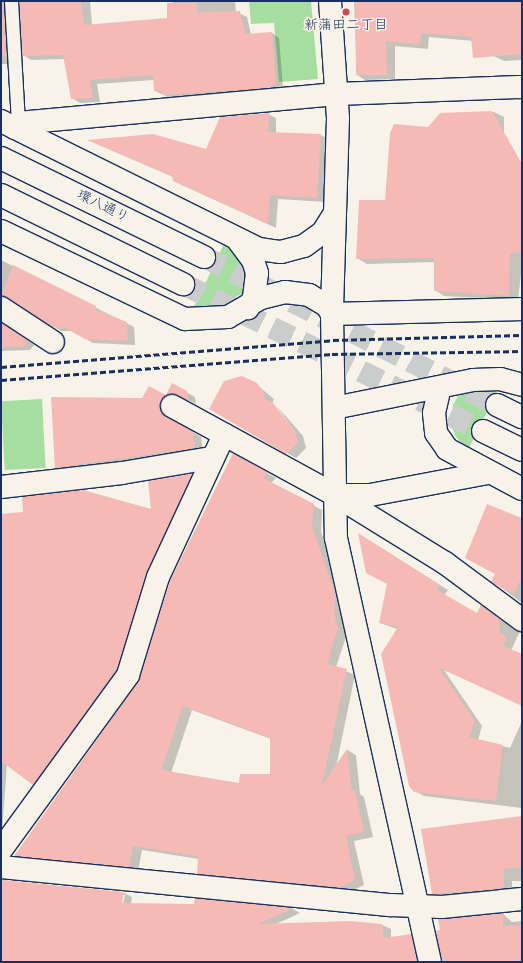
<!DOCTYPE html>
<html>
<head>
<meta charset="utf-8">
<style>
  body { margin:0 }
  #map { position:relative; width:523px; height:963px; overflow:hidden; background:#f7f3e8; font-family:"Gochi Hand","Klee One",sans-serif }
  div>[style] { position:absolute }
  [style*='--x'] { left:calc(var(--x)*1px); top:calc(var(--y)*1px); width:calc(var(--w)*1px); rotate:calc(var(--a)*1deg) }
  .green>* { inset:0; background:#a6dea1; transform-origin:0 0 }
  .shadow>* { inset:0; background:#0003 }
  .building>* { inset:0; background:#f5bab5 }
  .primary-tunnel>* { height:22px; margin-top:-11px; transform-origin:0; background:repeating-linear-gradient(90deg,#cbcccc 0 22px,transparent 0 33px) }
  .roads { filter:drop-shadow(1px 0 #1b2f5e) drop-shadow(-1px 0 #1b2f5e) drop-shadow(0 1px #1b2f5e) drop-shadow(0 -1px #1b2f5e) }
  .lane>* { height:13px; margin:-6.5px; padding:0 6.5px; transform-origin:6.5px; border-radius:6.5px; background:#f7f3e8 }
  .street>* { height:22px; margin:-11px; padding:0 11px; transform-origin:11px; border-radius:11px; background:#f7f3e8 }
  .secondary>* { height:22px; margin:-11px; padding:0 11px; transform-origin:11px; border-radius:11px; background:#f7f3e8 }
  .primary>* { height:22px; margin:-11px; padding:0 11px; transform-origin:11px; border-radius:11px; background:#f7f3e8 }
  .rail>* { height:3px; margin-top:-1.5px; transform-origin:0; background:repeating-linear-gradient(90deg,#1b2f5e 0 6px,transparent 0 9px) }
  .dots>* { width:11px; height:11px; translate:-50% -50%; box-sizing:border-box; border:2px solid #f7f3e8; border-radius:50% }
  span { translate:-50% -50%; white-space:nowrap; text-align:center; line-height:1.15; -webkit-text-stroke:3px #f7f3e8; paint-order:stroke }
  .poi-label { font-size:14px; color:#1b2f5e }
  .street-label { font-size:14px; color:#1b2f5e }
  .frame { position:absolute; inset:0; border:2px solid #1b2f5e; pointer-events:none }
</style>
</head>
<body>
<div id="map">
  <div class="green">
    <div style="clip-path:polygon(249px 1px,311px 1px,318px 79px,279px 82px,274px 23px,251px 24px)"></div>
    <div style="clip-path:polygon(224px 244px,238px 254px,245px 272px,244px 293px,211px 308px,194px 307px)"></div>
    <div style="clip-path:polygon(481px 389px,498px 390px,468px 450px,456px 437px,450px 423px,453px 405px,458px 396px)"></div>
    <div style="left:42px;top:399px;width:69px;height:41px;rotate:87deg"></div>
  </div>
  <div class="shadow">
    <div style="clip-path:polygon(1px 1px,15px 1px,12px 64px,1px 64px)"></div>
    <div style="clip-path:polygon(20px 1px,90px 1px,92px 25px,168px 19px,173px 1px,235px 1px,236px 12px,247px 17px,251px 35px,272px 33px,279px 38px,283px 88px,172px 99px,155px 91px,154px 80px,97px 84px,100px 102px,80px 103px,72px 98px,64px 59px,31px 60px,23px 55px)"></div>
    <div style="clip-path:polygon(354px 1px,470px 1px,474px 41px,429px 37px,428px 49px,395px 46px,395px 79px,365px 80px,357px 75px)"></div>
    <div style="clip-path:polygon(495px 1px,522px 1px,522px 60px,504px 61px,494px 56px)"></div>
    <div style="clip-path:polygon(494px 112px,504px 117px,504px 161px,522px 161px,522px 266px,518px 300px,444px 296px,435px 290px,435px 262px,367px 264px,357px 258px,385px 201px,440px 114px)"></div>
    <div style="clip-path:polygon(268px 114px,276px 118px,276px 133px,321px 135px,329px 140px,325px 202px,278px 199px,276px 228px,182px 185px,173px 177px,90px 141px,207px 150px)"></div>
    <div style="clip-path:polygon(1px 260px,134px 327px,135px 345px,93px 343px,73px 331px,61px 331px,9px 299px,1px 304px)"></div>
    <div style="clip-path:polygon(1px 322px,34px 345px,30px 350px,1px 351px)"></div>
    <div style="clip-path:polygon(256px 384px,274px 399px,272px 404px,297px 435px,277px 406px,303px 436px,306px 448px,296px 458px,210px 409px)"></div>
    <div style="clip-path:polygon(173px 385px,195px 397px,196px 404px,186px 399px,174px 399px,168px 405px,169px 418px,201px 437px,203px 452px,64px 472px,56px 468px,143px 399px,149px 387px,166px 396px)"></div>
    <div style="clip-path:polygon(evenodd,233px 455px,276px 478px,271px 483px,322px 510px,321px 532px,345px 602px,343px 619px,347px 634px,336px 667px,355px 675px,336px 767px,347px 750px,356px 755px,360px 794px,364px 797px,373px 837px,354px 841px,364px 885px,349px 892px,206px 878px,198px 873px,199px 859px,142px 850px,138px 871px,24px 860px,16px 855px,139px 683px,233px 455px,192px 710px,271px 739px,271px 775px,240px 785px,171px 773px,192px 710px)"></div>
    <div style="clip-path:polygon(192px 475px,200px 479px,125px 674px,41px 789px,7px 764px,1px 845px,1px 515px,153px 511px,149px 482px)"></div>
    <div style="clip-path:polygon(522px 521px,522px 603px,493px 581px)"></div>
    <div style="clip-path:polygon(367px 539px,448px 590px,444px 595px,477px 614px,481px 606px,519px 633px,511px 651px,522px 656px,522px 705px,444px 670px,482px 726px,478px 740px,510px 748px,522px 721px,522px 808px,424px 796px,415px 791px,397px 629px,380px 623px,388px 584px)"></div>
    <div style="clip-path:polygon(522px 817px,522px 881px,512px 881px,512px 893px,441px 898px,433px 893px)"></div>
    <div style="clip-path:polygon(evenodd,1px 880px,124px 893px,132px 897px,131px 904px,195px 905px,196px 900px,293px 909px,300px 913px,276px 924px,382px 925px,391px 929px,391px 938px,411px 935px,419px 940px,425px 962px,1px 962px,1px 880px,123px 895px,125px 895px,122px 908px,120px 908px,123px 895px)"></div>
    <div style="clip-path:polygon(503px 914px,512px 922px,522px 921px,522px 962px,442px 962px)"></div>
  </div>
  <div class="building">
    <div style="clip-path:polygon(1px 1px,3px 1px,6px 56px,1px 56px)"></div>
    <div style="clip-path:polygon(19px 1px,81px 1px,84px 25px,167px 18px,167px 3px,197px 3px,197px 12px,240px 11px,245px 34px,272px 32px,276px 84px,269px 88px,163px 95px,161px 91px,154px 91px,153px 75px,90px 80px,93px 98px,71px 99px,63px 55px,22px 56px)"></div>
    <div style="clip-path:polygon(355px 1px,522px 2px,522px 54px,473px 58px,471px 37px,421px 33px,420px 44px,386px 41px,387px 75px,356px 75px)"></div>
    <div style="clip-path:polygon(492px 111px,522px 164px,522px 252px,510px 254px,509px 296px,434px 291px,434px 258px,356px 259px,359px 200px,385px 200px,390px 133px,394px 124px,428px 127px,440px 113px)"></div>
    <div style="clip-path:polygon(269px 113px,268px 132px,321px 134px,317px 198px,270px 195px,268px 224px,173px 181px,172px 176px,87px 140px,153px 134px,206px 149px,220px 117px)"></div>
    <div style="clip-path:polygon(13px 265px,96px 306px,96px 310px,127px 322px,128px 341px,85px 339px,65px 328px,53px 327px,1px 296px)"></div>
    <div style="clip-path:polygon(1px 323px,28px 341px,23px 347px,1px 347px)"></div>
    <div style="clip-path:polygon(242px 376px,257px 383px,265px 394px,263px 398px,273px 403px,295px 431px,298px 443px,286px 454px,209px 409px,224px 381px)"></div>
    <div style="clip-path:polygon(172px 383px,187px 391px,189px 401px,178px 395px,166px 395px,161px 400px,161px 412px,193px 432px,195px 448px,55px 468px,51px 397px,142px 398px,149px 386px,166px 395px)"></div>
    <div style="clip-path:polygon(evenodd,233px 453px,268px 473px,263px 478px,314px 504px,312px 526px,336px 596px,334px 613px,338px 628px,327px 664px,347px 669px,322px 785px,347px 749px,352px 791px,355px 790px,364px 832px,346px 836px,355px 880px,340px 887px,197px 874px,198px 856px,133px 846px,129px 867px,14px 856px,138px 682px,170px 581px,233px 453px,183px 706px,270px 738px,270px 774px,240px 774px,239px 783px,161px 770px,183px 706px)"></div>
    <div style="clip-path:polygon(192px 474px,147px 572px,117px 669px,33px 785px,1px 761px,1px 514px,23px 512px,22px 497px,83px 490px,151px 509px,148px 481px)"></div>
    <div style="clip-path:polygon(487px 504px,522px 518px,522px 576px,514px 594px,491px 582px,495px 574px,465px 558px)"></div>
    <div style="clip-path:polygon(358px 533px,440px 585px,437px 590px,477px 613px,481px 605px,499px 619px,500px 633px,507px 637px,503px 646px,522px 654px,522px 706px,438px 667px,475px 721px,469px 737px,503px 745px,496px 801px,414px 792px,409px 786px,381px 654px,398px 627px,379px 623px,387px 584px,366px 573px)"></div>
    <div style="clip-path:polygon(522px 816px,522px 867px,504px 869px,504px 888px,432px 894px,421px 829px)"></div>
    <div style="clip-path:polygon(1px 880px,124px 892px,122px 903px,194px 904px,195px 898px,294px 908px,258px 924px,351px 921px,382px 924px,384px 938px,411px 934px,417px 962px,1px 962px)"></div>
    <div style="clip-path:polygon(504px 913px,503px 926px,522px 925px,522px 962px,442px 962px,436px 931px,440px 930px,438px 919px)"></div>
  </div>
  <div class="primary-tunnel">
    <div style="--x:204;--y:257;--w:328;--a:26.8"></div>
    <div style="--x:183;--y:284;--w:334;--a:26.1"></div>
  </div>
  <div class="roads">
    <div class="lane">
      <div style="--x:11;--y:1;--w:122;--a:86.7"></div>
    </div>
    <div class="street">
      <div style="--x:15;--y:128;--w:6;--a:-59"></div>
      <div style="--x:18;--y:123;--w:320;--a:-5.2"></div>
      <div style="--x:337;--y:94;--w:185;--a:-2.2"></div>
      <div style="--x:1;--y:308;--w:62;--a:33.2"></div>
      <div style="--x:332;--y:314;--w:190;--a:-1.5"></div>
      <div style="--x:1;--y:487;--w:122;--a:-6.6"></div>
      <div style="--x:122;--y:473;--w:90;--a:-9.6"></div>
      <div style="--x:1;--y:850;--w:216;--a:-54"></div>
      <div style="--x:128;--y:675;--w:102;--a:-73"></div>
      <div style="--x:158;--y:577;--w:157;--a:-65.1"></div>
      <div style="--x:1;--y:867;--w:392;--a:5.6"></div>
      <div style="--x:391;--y:905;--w:51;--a:2.2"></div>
      <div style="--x:442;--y:907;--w:80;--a:-5.7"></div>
    </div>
    <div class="secondary">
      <div style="--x:330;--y:1;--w:117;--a:86.1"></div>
      <div style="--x:338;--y:118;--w:196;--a:91.8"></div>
      <div style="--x:332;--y:314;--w:224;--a:89"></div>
      <div style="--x:336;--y:538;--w:434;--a:77.5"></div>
      <div style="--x:172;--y:406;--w:186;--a:28.6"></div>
      <div style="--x:335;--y:495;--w:129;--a:31.7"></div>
      <div style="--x:445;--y:563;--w:96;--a:36.5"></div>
    </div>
    <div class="primary">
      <div style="--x:1;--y:121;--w:288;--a:26.4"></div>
      <div style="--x:259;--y:249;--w:22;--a:8"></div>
      <div style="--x:281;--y:252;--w:24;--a:-15"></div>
      <div style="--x:304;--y:246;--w:24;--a:-36"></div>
      <div style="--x:323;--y:232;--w:22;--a:-58"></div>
      <div style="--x:1;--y:158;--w:226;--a:26"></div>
      <div style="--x:1;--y:195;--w:203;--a:26.1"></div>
      <div style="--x:1;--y:231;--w:204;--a:25.6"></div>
      <div style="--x:185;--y:319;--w:43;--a:-2.7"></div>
      <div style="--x:228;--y:317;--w:38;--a:-30"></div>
      <div style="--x:261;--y:298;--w:25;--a:-14"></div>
      <div style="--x:285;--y:292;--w:24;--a:7"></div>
      <div style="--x:309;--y:295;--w:21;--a:31"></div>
      <div style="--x:327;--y:306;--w:9;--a:58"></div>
      <div style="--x:237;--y:239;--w:26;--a:53"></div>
      <div style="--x:253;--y:260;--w:14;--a:73"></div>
      <div style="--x:257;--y:273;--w:25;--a:97"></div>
      <div style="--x:254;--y:298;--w:12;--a:121"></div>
      <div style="--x:440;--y:387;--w:27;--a:103"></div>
      <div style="--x:434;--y:413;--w:20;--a:84"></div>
      <div style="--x:436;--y:433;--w:19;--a:55"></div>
      <div style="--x:447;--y:449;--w:85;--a:28.1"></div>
      <div style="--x:497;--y:405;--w:28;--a:26"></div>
      <div style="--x:334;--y:408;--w:142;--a:-11.4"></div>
      <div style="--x:473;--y:380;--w:27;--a:-2"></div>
      <div style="--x:500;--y:379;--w:23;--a:15"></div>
      <div style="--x:483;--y:431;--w:43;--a:26"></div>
      <div style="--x:335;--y:495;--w:35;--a:0"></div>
      <div style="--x:370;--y:495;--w:120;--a:-10.6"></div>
    </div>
  </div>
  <div class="rail">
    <div style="--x:1;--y:367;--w:333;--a:-4.6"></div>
    <div style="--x:333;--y:340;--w:189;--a:-1.5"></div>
    <div style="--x:1;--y:380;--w:332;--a:-4.5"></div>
    <div style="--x:332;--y:354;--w:190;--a:-0.9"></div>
  </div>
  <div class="dots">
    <div style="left:346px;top:12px;background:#d1495b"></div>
  </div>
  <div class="poi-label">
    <span style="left:346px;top:27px">新蒲田二丁目</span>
  </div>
  <div class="street-label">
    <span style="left:102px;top:208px;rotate:26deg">環八通り</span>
  </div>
  <div class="frame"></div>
</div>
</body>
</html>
